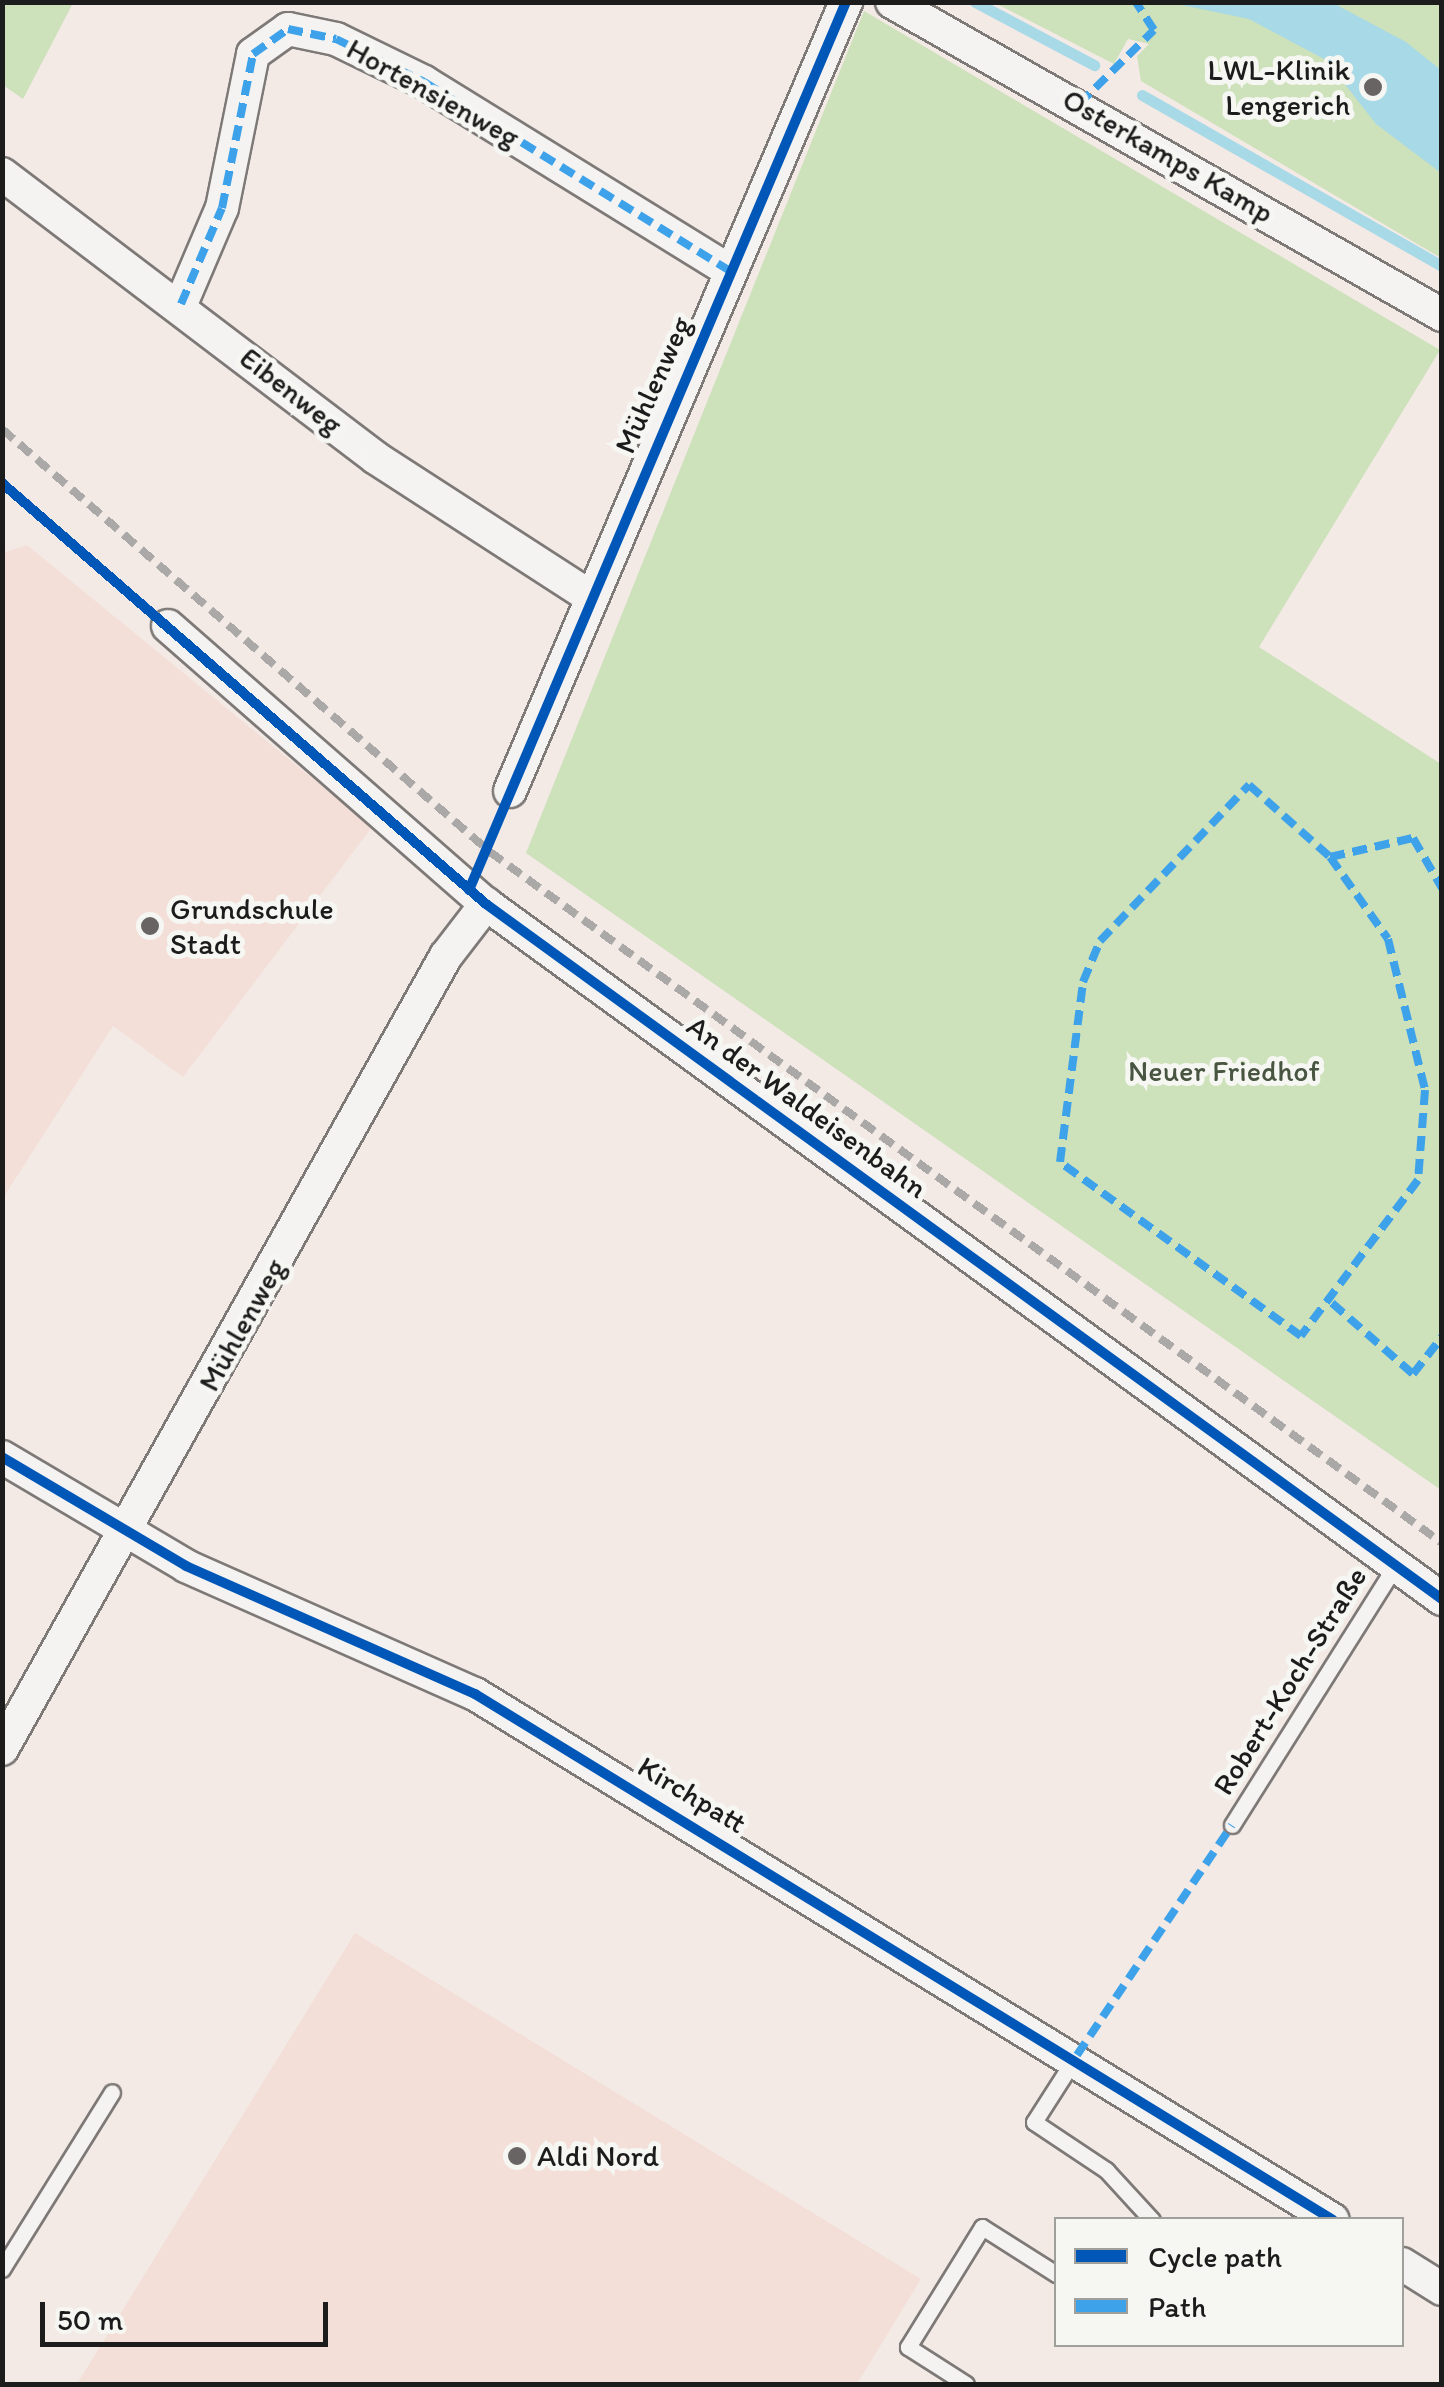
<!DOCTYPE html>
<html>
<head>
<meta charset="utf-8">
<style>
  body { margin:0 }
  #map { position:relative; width:1444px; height:2387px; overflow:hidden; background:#f3eae6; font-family:Itim,sans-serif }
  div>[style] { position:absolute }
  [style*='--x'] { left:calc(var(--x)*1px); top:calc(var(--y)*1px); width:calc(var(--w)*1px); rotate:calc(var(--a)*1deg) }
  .built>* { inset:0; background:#f3dfd8 }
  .green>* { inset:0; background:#cde1bb }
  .water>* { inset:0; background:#a7d9e7 }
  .stream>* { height:11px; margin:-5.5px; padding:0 5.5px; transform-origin:5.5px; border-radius:5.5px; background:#a7d9e7 }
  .roads { filter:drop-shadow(2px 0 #7d7977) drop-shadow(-2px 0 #7d7977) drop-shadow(0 2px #7d7977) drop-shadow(0 -2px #7d7977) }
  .service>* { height:15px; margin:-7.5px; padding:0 7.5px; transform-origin:7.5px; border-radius:7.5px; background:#f5f3f1 }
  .minor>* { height:32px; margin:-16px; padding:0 16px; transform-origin:16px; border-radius:16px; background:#f5f3f1 }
  .rail>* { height:8px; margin-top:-4px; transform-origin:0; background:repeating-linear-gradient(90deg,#aba9a8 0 15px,transparent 0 23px) }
  .quiet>* { height:8px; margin-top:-4px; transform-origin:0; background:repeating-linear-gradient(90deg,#3da2ea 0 15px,transparent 0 23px) }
  .cycleway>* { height:10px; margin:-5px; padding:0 5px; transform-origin:5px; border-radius:5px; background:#0057b8 }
  .dots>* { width:28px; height:28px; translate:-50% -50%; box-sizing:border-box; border:5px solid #f6f6f2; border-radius:50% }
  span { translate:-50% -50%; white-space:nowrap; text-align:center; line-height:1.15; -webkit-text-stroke:10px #f6f6f2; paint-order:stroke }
  .poi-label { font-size:30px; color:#1c1c1c }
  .right { translate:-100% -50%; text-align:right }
  .left { translate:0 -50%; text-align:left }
  .street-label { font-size:30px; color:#1c1c1c }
  .park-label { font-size:30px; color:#485541 }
  .frame { position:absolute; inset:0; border:5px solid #1c1c1c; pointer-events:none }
  .legend { position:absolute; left:1054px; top:2217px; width:350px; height:130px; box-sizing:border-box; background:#f6f6f2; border:2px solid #9f9f9c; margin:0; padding:12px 18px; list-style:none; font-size:30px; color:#1c1c1c }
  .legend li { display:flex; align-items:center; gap:20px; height:50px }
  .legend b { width:50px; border:2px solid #9f9f9c }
  .scale { position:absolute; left:40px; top:2302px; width:288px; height:45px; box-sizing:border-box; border:5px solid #1c1c1c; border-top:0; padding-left:12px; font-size:30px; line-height:35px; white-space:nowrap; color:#1c1c1c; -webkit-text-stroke:8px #f6f6f2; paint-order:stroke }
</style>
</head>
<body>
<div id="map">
  <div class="built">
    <div style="clip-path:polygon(27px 545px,372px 827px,183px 1077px,113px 1026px,3px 1198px,2px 553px)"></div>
    <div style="clip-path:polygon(355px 1933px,921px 2279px,857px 2384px,77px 2384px)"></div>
  </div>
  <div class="green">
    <div style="clip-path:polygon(2px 3px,73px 3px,23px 99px,3px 85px)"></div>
    <div style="clip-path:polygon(995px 3px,1441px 3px,1441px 258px,1141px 81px,1137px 56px,1149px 44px,1128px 39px,1114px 64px)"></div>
    <div style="clip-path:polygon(864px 11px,1440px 350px,1259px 647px,1441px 764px,1441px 1490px,526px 853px)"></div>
  </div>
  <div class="water">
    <div style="clip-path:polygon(1172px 3px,1333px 3px,1406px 42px,1441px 70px,1441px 173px,1376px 124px,1326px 60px,1249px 19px)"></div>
  </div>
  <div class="stream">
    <div style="--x:975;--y:2;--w:135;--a:27.9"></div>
    <div style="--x:1142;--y:95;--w:345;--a:29.7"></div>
  </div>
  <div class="roads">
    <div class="service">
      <div style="--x:1232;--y:1825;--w:306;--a:-57.8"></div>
      <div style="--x:1075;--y:2058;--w:76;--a:122.6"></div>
      <div style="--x:1034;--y:2122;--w:87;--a:33.7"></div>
      <div style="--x:1106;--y:2170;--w:68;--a:47.4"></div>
      <div style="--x:2;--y:2269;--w:208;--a:-58.1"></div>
      <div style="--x:966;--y:2384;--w:69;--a:-147.5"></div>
      <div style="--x:908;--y:2347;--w:141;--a:-58.3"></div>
      <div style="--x:982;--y:2227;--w:88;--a:32.4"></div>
    </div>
    <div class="minor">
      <div style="--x:892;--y:2;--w:633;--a:29.64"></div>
      <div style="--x:2;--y:174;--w:470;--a:37.2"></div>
      <div style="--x:376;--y:458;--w:252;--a:32.9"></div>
      <div style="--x:181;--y:304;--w:104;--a:-66.9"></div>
      <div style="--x:222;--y:208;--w:157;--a:-78.6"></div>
      <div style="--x:253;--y:54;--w:43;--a:-35.5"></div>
      <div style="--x:288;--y:29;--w:49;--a:11.8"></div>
      <div style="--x:336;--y:39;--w:98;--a:26"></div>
      <div style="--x:424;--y:82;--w:360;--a:31.7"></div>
      <div style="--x:168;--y:626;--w:422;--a:41.2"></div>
      <div style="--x:486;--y:904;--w:1182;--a:36.02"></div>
      <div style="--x:510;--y:791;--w:858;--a:-66.93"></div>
      <div style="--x:2;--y:1457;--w:214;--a:30.6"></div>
      <div style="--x:186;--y:1566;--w:316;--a:23.9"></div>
      <div style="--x:475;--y:1694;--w:1006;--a:31.51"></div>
      <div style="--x:2;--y:1749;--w:909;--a:-60.76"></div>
      <div style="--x:446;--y:956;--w:66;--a:-52.4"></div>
      <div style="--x:1402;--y:2264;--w:47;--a:32"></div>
    </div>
  </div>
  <div class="rail">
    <div style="--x:2;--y:429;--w:646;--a:40.92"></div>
    <div style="--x:490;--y:852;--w:1176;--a:35.97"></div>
  </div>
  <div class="quiet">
    <div style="--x:1079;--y:104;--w:105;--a:-44.6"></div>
    <div style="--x:1154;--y:30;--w:33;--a:-123"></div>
    <div style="--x:181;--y:304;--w:104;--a:-66.9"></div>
    <div style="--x:222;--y:208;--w:157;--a:-78.6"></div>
    <div style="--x:253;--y:54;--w:43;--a:-35.5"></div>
    <div style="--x:288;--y:29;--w:49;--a:11.8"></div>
    <div style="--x:336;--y:39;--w:98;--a:26"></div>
    <div style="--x:424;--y:82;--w:360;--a:31.7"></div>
    <div style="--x:1249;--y:785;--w:108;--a:41.6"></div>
    <div style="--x:1330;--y:857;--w:100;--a:54.7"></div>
    <div style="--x:1388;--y:939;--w:155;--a:76.2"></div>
    <div style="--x:1425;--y:1090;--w:90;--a:94.4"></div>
    <div style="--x:1418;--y:1180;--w:195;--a:126.9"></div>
    <div style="--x:1301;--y:1336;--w:297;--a:-144.2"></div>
    <div style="--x:1060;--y:1162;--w:181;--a:-82.7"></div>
    <div style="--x:1083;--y:982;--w:44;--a:-67.5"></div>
    <div style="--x:1100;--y:941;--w:216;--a:-46.3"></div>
    <div style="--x:1330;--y:857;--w:85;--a:-12.9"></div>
    <div style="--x:1413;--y:838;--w:58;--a:59.9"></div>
    <div style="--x:1332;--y:1303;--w:108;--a:41.2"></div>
    <div style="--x:1413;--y:1374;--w:47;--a:-51.9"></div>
    <div style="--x:1077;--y:2055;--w:277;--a:-56"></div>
  </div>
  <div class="cycleway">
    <div style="--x:2;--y:483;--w:641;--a:41.02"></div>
    <div style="--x:486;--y:904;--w:1182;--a:36.02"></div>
    <div style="--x:469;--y:890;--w:965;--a:-67"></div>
    <div style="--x:2;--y:1457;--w:214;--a:30.6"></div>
    <div style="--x:186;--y:1566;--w:316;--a:23.9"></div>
    <div style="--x:475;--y:1694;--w:1006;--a:31.51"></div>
  </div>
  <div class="dots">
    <div style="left:1373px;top:87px;background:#676463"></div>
    <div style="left:150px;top:926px;background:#676463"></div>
    <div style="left:517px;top:2156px;background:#676463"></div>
  </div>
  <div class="poi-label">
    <span class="right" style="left:1350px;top:87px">LWL-Klinik<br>Lengerich</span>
    <span class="left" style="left:170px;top:926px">Grundschule<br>Stadt</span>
    <span class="left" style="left:537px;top:2156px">Aldi Nord</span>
  </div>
  <div class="street-label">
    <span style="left:433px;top:93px;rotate:29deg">Hortensienweg</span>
    <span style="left:1168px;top:156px;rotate:30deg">Osterkamps Kamp</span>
    <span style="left:653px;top:385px;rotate:-66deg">Mühlenweg</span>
    <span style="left:291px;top:391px;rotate:38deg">Eibenweg</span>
    <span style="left:807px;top:1107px;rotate:36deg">An der Waldeisenbahn</span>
    <span style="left:242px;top:1325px;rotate:-61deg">Mühlenweg</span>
    <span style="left:1290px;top:1681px;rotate:-58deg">Robert-Koch-Straße</span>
    <span style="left:692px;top:1795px;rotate:31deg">Kirchpatt</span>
  </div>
  <div class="park-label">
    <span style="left:1224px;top:1071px">Neuer Friedhof</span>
  </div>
  <div class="frame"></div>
  <ul class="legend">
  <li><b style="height:12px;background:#0057b8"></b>Cycle path</li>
  <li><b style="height:12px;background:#3da2ea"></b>Path</li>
  </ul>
  <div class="scale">50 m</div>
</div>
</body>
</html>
